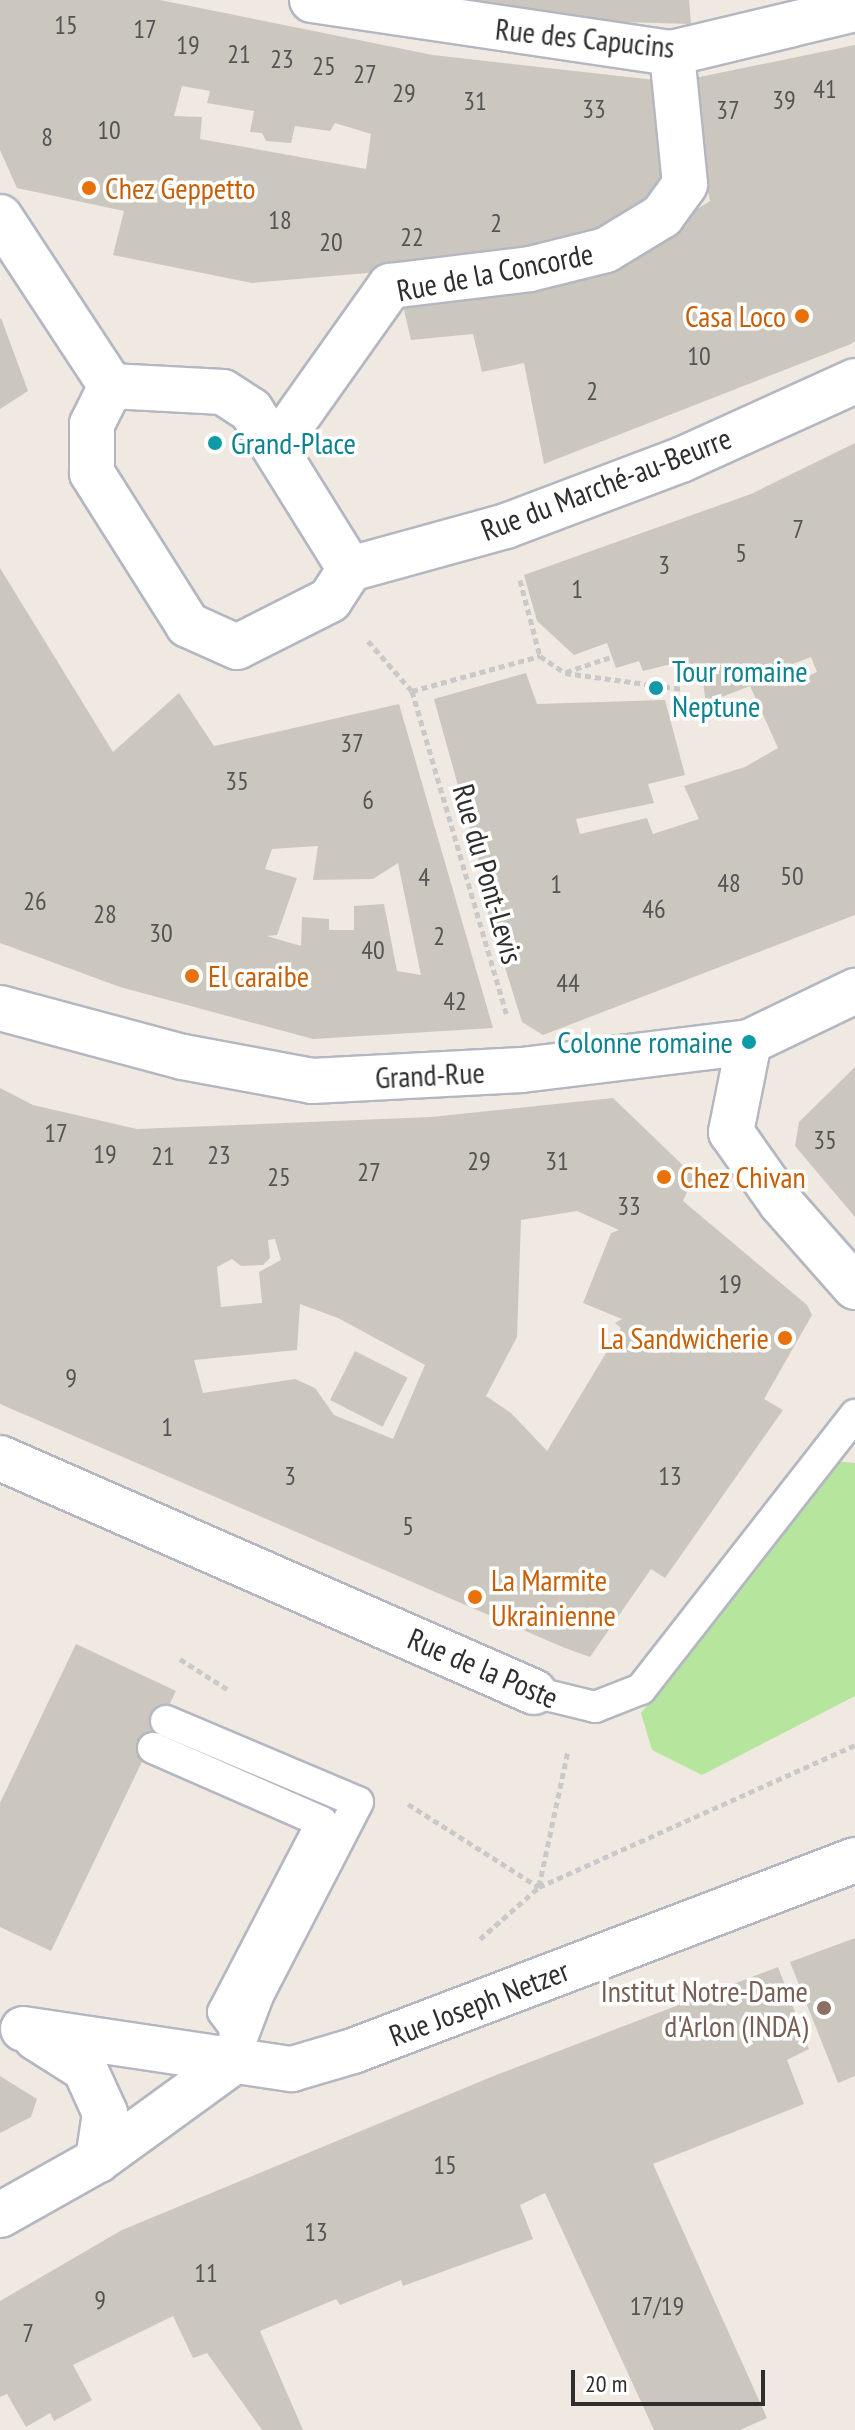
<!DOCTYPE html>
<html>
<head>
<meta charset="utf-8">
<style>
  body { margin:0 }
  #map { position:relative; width:855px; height:2430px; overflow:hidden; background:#efe9e1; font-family:"PT Sans Narrow",sans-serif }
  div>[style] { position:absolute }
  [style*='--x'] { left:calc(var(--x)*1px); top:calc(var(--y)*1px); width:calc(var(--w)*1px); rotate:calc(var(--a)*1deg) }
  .green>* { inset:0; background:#b6e59e }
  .building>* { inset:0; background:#cbc7bf; transform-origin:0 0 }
  .path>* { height:5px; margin-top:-2.5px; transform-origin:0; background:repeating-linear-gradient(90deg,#c9c9c9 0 6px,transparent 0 10px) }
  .roads { filter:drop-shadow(2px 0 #b4b7c1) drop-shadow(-2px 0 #b4b7c1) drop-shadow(0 2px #b4b7c1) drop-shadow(0 -2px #b4b7c1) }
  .service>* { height:30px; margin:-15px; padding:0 15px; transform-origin:15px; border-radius:15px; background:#fff }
  .pedestrian>* { height:44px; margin:-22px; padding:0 22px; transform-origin:22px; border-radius:22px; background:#fff }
  .minor>* { height:44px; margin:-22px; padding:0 22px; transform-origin:22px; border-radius:22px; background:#fff }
  .dots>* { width:22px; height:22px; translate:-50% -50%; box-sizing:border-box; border:4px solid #fff; border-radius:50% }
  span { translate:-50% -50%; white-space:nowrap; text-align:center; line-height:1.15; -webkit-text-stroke:7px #fff; paint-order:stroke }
  .number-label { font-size:26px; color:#555452 }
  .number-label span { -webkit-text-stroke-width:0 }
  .street-label { font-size:30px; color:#2e2e2e }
  .food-label { font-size:30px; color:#c56008 }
  .left { translate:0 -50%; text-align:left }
  .right { translate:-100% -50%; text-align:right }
  .culture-label { font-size:30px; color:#0d838f }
  .education-label { font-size:30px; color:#785e54 }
  .scale { position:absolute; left:571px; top:2370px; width:194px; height:36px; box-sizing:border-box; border:4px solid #2e2e2e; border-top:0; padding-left:10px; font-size:24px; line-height:28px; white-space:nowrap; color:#2e2e2e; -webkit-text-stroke:6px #fff; paint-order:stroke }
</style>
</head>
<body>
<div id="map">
  <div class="green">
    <div style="clip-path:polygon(833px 1461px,855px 1463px,855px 1696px,702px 1775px,652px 1750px,641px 1713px)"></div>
  </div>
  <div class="building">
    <div style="clip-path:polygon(evenodd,0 0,160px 0,433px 55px,664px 81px,661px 197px,597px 237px,367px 273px,252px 283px,113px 255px,124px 211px,17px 188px,0 150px,0 0,182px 86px,210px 91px,207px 103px,254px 111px,250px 132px,262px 133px,266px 141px,291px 143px,295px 126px,330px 131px,335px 123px,371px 134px,366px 169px,200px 139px,202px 117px,174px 116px,182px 86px)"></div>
    <div style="clip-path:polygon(463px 0,689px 0,691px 24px,587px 21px)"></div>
    <div style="clip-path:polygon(855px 45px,855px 341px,851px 344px,544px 464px,524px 363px,482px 372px,473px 334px,411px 340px,401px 297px,628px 252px,710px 201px,685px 80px)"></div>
    <div style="clip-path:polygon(1px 318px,28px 391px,0 409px,0 319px)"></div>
    <div style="clip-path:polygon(evenodd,855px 443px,855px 915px,543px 1035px,522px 1022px,484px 900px,489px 898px,434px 699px,526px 673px,537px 704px,665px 700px,685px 775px,648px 784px,654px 803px,576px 819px,580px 834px,647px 818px,653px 834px,699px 819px,684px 786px,745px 767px,778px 748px,750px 686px,706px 703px,701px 670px,667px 665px,643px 671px,639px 661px,616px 668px,607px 643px,574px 655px,537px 621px,524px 575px,751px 494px,855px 443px,811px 657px,817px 672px,784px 687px,782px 668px,811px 657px)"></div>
    <div style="clip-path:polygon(evenodd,0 568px,113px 752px,179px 693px,214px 746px,399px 704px,493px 1028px,313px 1039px,120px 987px,0 943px,0 568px,318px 846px,313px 880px,373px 879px,398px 863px,421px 975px,397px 971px,384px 904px,354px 906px,354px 930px,329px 930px,329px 919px,302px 917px,301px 946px,267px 936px,277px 935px,297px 878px,265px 869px,272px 849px,318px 846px)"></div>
    <div style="clip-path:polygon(855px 1067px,855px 1217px,795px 1146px,799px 1122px)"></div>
    <div style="clip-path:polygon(evenodd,0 1088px,33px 1105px,137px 1129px,431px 1117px,613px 1098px,694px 1176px,683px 1201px,807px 1305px,812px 1315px,764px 1399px,783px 1410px,665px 1578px,651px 1569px,590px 1657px,565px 1648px,0 1404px,0 1088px,577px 1211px,619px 1230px,611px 1233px,583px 1303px,622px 1319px,615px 1323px,621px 1328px,547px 1451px,511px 1413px,486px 1396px,517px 1337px,521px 1220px,577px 1211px,0 1088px,275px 1239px,281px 1260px,259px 1272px,262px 1303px,221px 1307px,217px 1267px,232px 1259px,241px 1266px,263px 1265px,270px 1258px,268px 1240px,275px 1239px,0 1088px,300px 1304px,338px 1318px,425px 1365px,393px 1439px,334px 1415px,315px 1388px,295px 1379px,203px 1393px,194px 1360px,297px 1350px,300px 1304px)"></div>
    <div style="left:355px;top:1351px;width:59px;height:55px;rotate:27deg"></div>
    <div style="clip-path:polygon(76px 1644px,176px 1691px,51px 1951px,0 1927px,0 1803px)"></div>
    <div style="clip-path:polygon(855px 1938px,855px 2076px,838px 2083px,790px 1962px)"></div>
    <div style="clip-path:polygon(778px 1967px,809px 2049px,787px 2060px,804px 2104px,653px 2164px,767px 2418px,740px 2430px,654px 2430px,545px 2193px,520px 2205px,533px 2239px,403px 2286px,401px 2280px,340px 2305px,336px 2299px,260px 2331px,303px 2430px,262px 2430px,207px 2353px,193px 2358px,173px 2316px,73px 2365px,92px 2400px,54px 2421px,50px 2413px,26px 2427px,7px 2394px,0 2397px,0 2301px,122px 2230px,496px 2075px)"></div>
    <div style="clip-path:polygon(0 2076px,37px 2099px,31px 2117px,0 2133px)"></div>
  </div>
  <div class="path">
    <div style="--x:520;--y:580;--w:79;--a:75.3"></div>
    <div style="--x:540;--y:656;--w:30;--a:34"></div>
    <div style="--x:565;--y:673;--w:119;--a:7.7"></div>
    <div style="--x:368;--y:641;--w:67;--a:48.7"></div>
    <div style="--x:412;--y:691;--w:133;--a:-15.3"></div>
    <div style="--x:566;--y:672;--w:47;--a:-18.4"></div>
    <div style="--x:412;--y:691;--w:339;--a:73.7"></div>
    <div style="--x:180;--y:1659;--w:56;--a:32.6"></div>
    <div style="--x:408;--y:1804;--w:155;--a:32.4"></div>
    <div style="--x:539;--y:1886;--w:138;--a:-77.9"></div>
    <div style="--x:480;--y:1939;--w:79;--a:-41.4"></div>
    <div style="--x:539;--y:1887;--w:346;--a:-24.2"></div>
  </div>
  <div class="roads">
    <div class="service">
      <div style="--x:534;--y:1692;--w:63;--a:13.8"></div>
      <div style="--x:595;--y:1707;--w:49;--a:-21.4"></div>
      <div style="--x:641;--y:1689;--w:348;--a:-52"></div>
      <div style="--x:166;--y:1721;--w:208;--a:22.9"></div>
      <div style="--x:358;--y:1802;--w:218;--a:117.3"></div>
      <div style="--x:258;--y:1996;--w:71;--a:110.7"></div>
      <div style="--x:153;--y:1748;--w:184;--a:23.6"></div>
      <div style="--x:322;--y:1822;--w:214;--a:117.5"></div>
      <div style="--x:223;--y:2012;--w:20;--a:53"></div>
      <div style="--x:235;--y:2028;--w:26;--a:94"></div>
    </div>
    <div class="pedestrian">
      <div style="--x:275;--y:448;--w:199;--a:-54.6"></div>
      <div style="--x:390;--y:286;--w:141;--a:-6.9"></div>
      <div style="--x:530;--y:269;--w:78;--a:-14"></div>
      <div style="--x:606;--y:250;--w:66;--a:-31.3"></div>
      <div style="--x:662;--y:216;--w:39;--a:-54"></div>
      <div style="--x:685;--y:184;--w:132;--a:-95.7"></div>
      <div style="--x:0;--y:1008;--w:189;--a:15"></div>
      <div style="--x:183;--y:1057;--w:131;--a:10.5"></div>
      <div style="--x:312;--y:1081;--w:210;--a:-3"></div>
      <div style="--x:522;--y:1070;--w:229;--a:-7"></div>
      <div style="--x:749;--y:1042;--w:118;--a:-25.7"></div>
      <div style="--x:749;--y:1042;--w:92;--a:101.3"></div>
      <div style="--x:731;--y:1132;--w:87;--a:54.8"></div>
      <div style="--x:781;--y:1203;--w:112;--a:48.6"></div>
      <div style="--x:0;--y:1458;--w:583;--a:23.66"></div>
    </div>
    <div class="minor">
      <div style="--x:312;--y:0;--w:364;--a:8.4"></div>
      <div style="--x:672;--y:53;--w:188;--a:-13.5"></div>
      <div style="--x:0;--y:217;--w:202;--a:56.7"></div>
      <div style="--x:111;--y:386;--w:112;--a:3.1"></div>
      <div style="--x:223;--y:392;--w:33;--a:33"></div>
      <div style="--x:251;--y:410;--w:187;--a:58.1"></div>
      <div style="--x:350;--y:569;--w:37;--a:123"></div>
      <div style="--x:330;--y:600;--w:104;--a:153.2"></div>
      <div style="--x:237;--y:647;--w:54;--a:-155.8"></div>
      <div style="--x:188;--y:625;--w:180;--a:-122.3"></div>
      <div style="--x:92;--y:473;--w:49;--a:-90"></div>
      <div style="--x:92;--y:424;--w:42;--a:-63.4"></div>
      <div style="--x:350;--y:569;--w:162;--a:-15.4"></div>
      <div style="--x:506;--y:526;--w:187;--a:-20.7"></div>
      <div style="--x:681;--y:460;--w:191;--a:-24.4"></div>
      <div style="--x:23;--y:2029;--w:272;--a:8.5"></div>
      <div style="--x:292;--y:2069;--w:64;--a:-16.4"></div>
      <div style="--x:353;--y:2051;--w:537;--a:-20.83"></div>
      <div style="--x:36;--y:2038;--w:58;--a:32.3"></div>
      <div style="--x:85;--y:2069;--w:48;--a:65.6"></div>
      <div style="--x:105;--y:2113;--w:48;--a:98.5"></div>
      <div style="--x:0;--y:2215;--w:112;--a:-29.3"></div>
      <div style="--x:98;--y:2160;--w:167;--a:-36"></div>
    </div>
  </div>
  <div class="dots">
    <div style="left:89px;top:188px;background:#e8710a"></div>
    <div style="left:802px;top:316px;background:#e8710a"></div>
    <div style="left:215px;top:443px;background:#0f9aa8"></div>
    <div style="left:656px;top:688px;background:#0f9aa8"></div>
    <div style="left:192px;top:976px;background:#e8710a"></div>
    <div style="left:749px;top:1042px;background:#0f9aa8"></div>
    <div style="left:664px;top:1177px;background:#e8710a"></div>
    <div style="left:785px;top:1338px;background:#e8710a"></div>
    <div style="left:475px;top:1597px;background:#e8710a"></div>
    <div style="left:824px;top:2008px;background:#8d6e63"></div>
  </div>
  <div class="number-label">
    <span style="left:66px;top:25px">15</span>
    <span style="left:145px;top:29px">17</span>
    <span style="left:188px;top:45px">19</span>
    <span style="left:239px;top:54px">21</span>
    <span style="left:282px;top:59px">23</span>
    <span style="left:324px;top:66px">25</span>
    <span style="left:365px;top:74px">27</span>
    <span style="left:825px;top:89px">41</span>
    <span style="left:404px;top:93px">29</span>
    <span style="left:784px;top:100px">39</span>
    <span style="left:475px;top:101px">31</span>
    <span style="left:594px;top:109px">33</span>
    <span style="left:728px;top:110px">37</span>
    <span style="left:109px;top:130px">10</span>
    <span style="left:47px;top:137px">8</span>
    <span style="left:280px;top:220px">18</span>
    <span style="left:496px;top:223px">2</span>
    <span style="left:412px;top:237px">22</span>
    <span style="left:331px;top:242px">20</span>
    <span style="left:699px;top:356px">10</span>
    <span style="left:592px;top:391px">2</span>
    <span style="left:798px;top:529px">7</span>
    <span style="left:741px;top:553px">5</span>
    <span style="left:664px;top:565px">3</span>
    <span style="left:577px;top:589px">1</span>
    <span style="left:352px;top:743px">37</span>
    <span style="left:237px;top:781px">35</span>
    <span style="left:368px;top:800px">6</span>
    <span style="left:792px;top:876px">50</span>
    <span style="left:424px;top:877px">4</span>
    <span style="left:729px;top:883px">48</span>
    <span style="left:556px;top:884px">1</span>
    <span style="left:35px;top:901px">26</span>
    <span style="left:654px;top:909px">46</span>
    <span style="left:105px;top:914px">28</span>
    <span style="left:161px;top:933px">30</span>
    <span style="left:439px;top:936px">2</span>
    <span style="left:373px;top:950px">40</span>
    <span style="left:568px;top:983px">44</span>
    <span style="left:455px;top:1001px">42</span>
    <span style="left:56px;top:1133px">17</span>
    <span style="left:825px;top:1140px">35</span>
    <span style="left:105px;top:1154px">19</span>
    <span style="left:219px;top:1155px">23</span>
    <span style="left:163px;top:1156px">21</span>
    <span style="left:479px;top:1161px">29</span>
    <span style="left:557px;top:1161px">31</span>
    <span style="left:369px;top:1172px">27</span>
    <span style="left:279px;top:1177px">25</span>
    <span style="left:629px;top:1206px">33</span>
    <span style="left:730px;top:1284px">19</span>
    <span style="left:71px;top:1378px">9</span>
    <span style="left:167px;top:1427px">1</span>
    <span style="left:290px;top:1476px">3</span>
    <span style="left:670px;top:1476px">13</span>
    <span style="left:408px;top:1526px">5</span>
    <span style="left:445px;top:2165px">15</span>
    <span style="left:316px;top:2232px">13</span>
    <span style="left:206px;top:2273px">11</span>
    <span style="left:100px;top:2300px">9</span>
    <span style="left:657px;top:2306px">17/19</span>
    <span style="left:28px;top:2333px">7</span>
  </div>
  <div class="street-label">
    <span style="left:585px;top:38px;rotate:6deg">Rue des Capucins</span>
    <span style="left:495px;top:272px;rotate:-11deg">Rue de la Concorde</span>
    <span style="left:606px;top:484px;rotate:-21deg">Rue du Marché-au-Beurre</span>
    <span style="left:488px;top:874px;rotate:74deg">Rue du Pont-Levis</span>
    <span style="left:430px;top:1075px;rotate:-3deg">Grand-Rue</span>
    <span style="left:483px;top:1668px;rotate:23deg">Rue de la Poste</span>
    <span style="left:479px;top:2003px;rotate:-21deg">Rue Joseph Netzer</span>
  </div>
  <div class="food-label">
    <span class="left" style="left:105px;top:188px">Chez Geppetto</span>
    <span class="right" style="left:786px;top:316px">Casa Loco</span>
    <span class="left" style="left:208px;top:976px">El caraibe</span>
    <span class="left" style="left:680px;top:1177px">Chez Chivan</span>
    <span class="right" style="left:769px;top:1338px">La Sandwicherie</span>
    <span class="left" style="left:491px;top:1597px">La Marmite<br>Ukrainienne</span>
  </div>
  <div class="culture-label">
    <span class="left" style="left:231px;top:443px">Grand-Place</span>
    <span class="left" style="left:672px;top:688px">Tour romaine<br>Neptune</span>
    <span class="right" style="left:733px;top:1042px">Colonne romaine</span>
  </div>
  <div class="education-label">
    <span class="right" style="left:808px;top:2008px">Institut Notre-Dame<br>d'Arlon (INDA)</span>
  </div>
  <div class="scale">20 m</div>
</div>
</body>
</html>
